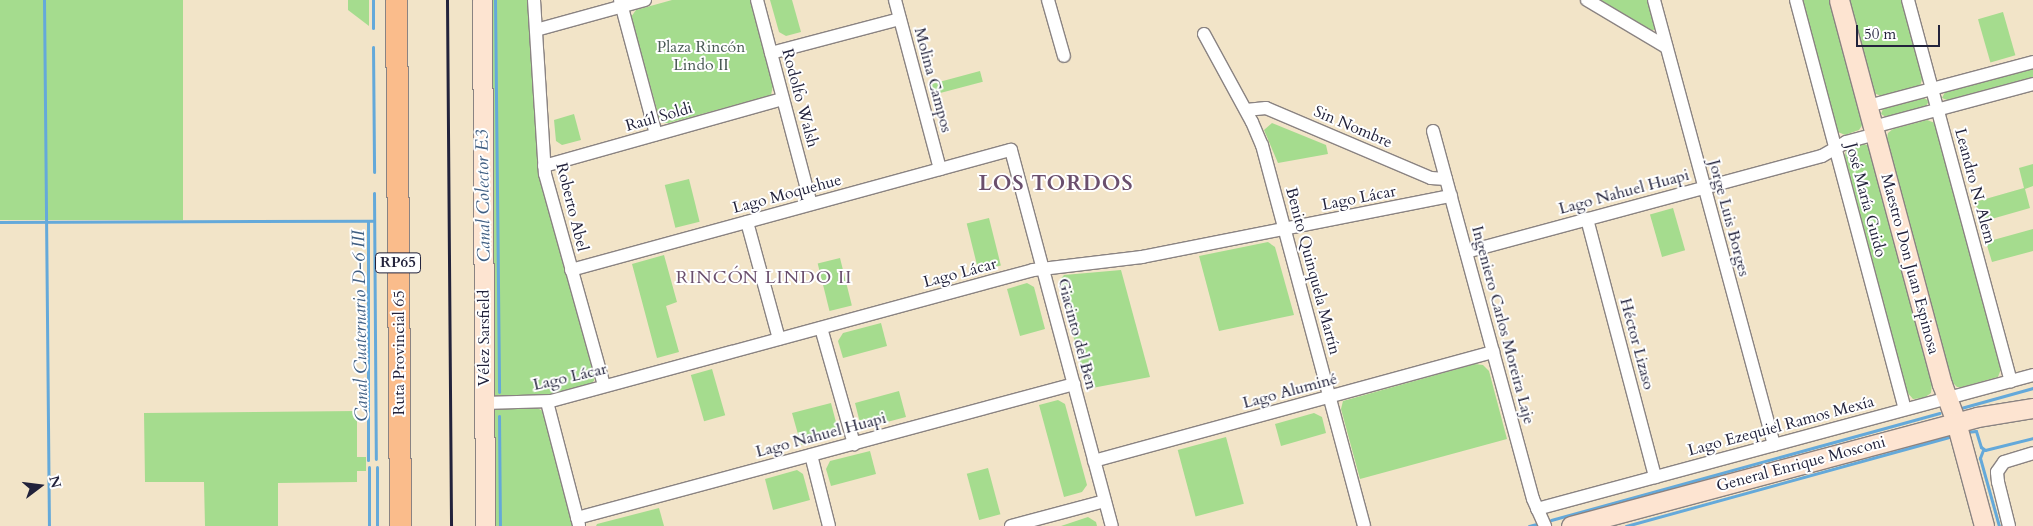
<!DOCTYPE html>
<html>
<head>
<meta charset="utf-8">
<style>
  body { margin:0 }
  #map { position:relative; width:2033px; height:526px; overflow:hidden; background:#f2e4c8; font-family:Cardo,serif }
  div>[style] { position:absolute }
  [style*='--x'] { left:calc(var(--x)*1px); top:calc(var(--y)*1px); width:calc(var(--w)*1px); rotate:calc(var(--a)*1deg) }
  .green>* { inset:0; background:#a5dc8e; transform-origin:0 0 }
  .stream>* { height:3px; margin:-1.5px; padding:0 1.5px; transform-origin:1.5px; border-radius:1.5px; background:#64a9da }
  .roads { filter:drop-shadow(1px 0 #8a8382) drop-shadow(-1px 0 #8a8382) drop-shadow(0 1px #8a8382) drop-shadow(0 -1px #8a8382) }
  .street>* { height:12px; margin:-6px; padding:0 6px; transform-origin:6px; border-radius:6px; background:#fff }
  .secondary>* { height:19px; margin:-9.5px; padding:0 9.5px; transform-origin:9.5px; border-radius:9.5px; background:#fde4d1 }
  .primary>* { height:21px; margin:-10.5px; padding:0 10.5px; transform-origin:10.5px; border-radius:10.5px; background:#fabc8b }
  .rail>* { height:3px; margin:-1.5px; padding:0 1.5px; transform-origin:1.5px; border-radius:1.5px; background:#22223b }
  span { translate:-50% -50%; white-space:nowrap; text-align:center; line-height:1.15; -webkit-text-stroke:4px #fff; paint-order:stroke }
  .shield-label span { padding:1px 4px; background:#fff; border:1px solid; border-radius:4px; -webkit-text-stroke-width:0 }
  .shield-label { font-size:15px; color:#22223b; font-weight:700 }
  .park-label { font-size:16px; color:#495a54 }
  .street-label { font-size:16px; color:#22223b }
  .water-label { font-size:18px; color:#405f83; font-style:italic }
  .neighbourhood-label { font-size:18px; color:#6a4f6d; letter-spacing:1px }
  .district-label { font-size:21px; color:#6a4f6d; font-weight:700; letter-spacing:1px }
  .north { position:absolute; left:15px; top:461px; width:50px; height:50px; -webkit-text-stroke:4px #fff; paint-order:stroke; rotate:75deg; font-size:14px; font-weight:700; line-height:20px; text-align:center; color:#22223b }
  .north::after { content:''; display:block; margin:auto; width:18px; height:22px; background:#22223b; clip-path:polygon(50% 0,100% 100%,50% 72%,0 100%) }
  .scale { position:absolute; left:1856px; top:25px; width:84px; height:22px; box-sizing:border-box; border:2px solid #22223b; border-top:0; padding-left:6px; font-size:15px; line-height:18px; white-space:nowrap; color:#22223b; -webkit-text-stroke:4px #fff; paint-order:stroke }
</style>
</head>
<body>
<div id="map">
  <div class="green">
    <div style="left:0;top:0;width:183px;height:220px"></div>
    <div style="clip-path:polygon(348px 0,369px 0,369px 26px,348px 10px)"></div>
    <div style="clip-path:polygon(487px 0,529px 0,539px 176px,595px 376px,594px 381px,589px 385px,551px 395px,494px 396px,493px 394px)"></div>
    <div style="clip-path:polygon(672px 0,751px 0,773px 86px,771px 95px,669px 123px,662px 123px,659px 117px,631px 17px,636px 10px)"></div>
    <div style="clip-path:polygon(770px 0,792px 0,801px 32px,786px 36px,779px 32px)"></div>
    <div style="clip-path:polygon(1597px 0,1648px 0,1656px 29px,1650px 31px)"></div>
    <div style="clip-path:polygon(1802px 0,1829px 0,1863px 124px,1859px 130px,1845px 135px,1838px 132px)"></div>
    <div style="clip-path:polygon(1848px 0,1902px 0,1923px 76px,1920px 86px,1881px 96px,1874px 93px)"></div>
    <div style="left:2003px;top:12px;width:45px;height:26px;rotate:74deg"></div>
    <div style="clip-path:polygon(2033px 68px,2033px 77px,1947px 100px,1942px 98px,1945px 92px)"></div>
    <div style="left:980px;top:71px;width:11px;height:51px;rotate:75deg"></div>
    <div style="clip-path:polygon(1924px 98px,1929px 101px,1926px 106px,1886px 117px,1881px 114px,1883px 109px)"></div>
    <div style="clip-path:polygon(574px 114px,581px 140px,562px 145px,556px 141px,554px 120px)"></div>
    <div style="clip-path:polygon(1927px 120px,1935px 123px,2001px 369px,1998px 377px,1962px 387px,1957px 387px,1952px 382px,1887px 138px,1888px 133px,1893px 129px)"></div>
    <div style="clip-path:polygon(1272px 123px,1326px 145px,1328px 154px,1278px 163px,1264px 130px)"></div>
    <div style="clip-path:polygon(1863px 144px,1867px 145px,1869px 148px,1932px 384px,1931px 393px,1924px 398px,1913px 399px,1907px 392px,1845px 156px,1846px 150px)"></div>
    <div style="clip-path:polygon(2033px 164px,2033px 186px,2025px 189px,2030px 208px,1981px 222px,1975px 202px,2024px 188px,2019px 168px)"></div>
    <div style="left:689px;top:179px;width:44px;height:25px;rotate:76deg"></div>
    <div style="left:1673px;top:208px;width:44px;height:24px;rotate:74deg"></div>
    <div style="left:989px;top:218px;width:49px;height:23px;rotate:76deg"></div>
    <div style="clip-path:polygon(2033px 229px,2033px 251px,1992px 262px,1986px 242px)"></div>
    <div style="clip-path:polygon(1268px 242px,1275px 247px,1294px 315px,1219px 331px,1199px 256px)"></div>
    <div style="clip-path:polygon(664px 255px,677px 302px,666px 306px,679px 352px,657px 358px,632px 264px)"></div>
    <div style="left:840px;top:258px;width:49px;height:23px;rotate:76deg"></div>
    <div style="clip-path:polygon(1121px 270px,1150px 377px,1087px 389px,1059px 281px,1064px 275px)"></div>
    <div style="clip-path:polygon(1027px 283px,1034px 287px,1045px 329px,1020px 336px,1007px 289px)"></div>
    <div style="clip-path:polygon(881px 323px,887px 346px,843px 358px,838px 341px,843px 333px)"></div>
    <div style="clip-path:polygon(1475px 364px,1483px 365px,1489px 371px,1507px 439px,1360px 479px,1341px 409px,1343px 401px)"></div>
    <div style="left:712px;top:369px;width:48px;height:22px;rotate:74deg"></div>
    <div style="clip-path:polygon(899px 391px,906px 417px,868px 427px,860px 423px,855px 403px)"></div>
    <div style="clip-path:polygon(1058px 400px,1065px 404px,1087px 485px,1082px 492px,1064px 497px,1039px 405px)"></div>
    <div style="clip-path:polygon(831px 403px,838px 430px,834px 436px,801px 445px,792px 413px)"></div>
    <div style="clip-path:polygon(498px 408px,537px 408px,543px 411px,574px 526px,492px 526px,493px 410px)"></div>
    <div style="clip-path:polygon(357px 411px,357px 457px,366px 457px,366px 471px,357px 471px,357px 482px,278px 483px,278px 526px,205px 526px,204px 482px,145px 482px,144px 413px)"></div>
    <div style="clip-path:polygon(1314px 413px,1322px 417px,1326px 433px,1281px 446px,1275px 424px)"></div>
    <div style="left:1226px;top:437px;width:69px;height:50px;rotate:75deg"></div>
    <div style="clip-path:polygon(870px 451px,876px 474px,831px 486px,826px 469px,830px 461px)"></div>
    <div style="left:988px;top:468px;width:48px;height:22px;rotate:75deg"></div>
    <div style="clip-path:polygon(797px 470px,803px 474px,810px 500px,773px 510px,765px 479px)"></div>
    <div style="clip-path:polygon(659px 508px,664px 526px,596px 526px,597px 524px)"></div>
    <div style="clip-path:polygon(1088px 517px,1096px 522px,1097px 526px,1061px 526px)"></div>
  </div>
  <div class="stream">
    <div style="--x:44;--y:0;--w:526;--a:89.46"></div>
    <div style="--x:495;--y:0;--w:392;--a:89.4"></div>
    <div style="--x:373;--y:28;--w:28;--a:-90"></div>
    <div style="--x:373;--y:47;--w:125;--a:89.5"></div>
    <div style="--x:374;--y:193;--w:266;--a:89.6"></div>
    <div style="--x:368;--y:221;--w:239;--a:90"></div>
    <div style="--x:0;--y:222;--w:374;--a:-0.2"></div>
    <div style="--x:1961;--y:408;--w:75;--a:-15.5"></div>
    <div style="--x:499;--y:416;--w:110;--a:89.5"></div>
    <div style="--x:1966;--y:432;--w:10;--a:-6"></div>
    <div style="--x:1976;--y:431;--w:17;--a:73"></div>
    <div style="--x:1981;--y:447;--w:5;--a:37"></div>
    <div style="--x:1985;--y:450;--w:49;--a:-14"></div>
    <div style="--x:1983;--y:450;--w:9;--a:111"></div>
    <div style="--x:1980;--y:458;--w:71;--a:74.4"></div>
    <div style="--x:369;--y:467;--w:59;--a:90"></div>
    <div style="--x:377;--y:467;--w:59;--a:90"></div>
    <div style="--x:1551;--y:520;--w:403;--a:-15.4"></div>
    <div style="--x:1529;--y:526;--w:7;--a:-16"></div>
    <div style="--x:1626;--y:526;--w:336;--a:-15.4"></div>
  </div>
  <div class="roads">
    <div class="street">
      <div style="--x:534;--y:0;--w:174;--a:86.4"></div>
      <div style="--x:545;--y:174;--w:220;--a:74.4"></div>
      <div style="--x:620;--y:0;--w:139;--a:75"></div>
      <div style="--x:757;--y:0;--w:211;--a:75.2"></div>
      <div style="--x:895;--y:0;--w:175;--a:75.1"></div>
      <div style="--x:1048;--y:0;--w:58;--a:74.1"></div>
      <div style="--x:1587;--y:0;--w:92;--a:30.7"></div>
      <div style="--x:1654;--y:0;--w:461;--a:74.9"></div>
      <div style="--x:1796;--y:0;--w:423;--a:75.1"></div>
      <div style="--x:1908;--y:0;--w:395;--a:74.9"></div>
      <div style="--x:536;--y:30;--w:113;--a:-15.4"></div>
      <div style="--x:1204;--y:34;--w:100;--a:61.4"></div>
      <div style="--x:1252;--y:122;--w:25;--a:67"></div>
      <div style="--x:1262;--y:145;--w:394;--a:75"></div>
      <div style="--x:771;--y:53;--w:133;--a:-14.8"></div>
      <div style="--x:1868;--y:106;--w:171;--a:-14.9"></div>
      <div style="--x:1246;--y:110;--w:20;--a:-6"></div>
      <div style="--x:1266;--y:108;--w:179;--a:23"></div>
      <div style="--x:1431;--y:178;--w:15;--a:4"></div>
      <div style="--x:1873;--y:127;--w:166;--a:-15"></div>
      <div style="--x:1433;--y:131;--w:381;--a:74.8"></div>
      <div style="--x:1533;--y:499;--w:30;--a:66"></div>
      <div style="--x:544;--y:166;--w:248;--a:-15.7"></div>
      <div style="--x:1587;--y:219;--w:267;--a:75.2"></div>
      <div style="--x:747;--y:222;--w:121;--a:74.7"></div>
      <div style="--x:1466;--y:252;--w:369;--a:-15.1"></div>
      <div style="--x:1822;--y:156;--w:28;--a:-30"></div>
      <div style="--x:1846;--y:142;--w:30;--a:-15"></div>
      <div style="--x:571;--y:270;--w:456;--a:-15.3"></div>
      <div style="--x:1011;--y:150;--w:389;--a:75"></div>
      <div style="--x:821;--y:328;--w:121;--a:74.1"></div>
      <div style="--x:547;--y:402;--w:127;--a:75.4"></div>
      <div style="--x:484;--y:403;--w:67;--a:-1.7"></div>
      <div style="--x:551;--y:401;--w:499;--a:-15.2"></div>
      <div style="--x:1033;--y:270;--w:110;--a:-6.8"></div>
      <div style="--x:1142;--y:257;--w:315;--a:-11.2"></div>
      <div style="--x:811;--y:455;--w:73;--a:75.8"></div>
      <div style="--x:1094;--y:461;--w:414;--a:-15.3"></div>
      <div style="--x:1537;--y:509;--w:514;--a:-15.12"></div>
      <div style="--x:577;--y:518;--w:515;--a:-15.09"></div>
      <div style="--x:1011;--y:526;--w:97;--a:-14.9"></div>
      <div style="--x:2009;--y:526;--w:45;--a:-104"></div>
      <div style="--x:1998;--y:482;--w:10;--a:-96"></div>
      <div style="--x:1997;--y:472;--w:12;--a:-55"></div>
      <div style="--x:2004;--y:462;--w:30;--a:-17"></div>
    </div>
    <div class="secondary">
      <div style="--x:482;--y:0;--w:526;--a:89.67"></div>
      <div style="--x:1839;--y:0;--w:398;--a:75"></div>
      <div style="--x:1942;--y:384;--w:40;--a:69.8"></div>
      <div style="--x:1956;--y:422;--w:108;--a:74.9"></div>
      <div style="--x:1571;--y:526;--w:420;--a:-15"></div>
      <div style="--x:1977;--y:417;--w:57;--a:-9.1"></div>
    </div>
    <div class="primary">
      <div style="--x:396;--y:0;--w:526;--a:89.56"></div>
    </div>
  </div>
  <div class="rail">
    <div style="--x:447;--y:0;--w:526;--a:89.56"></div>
  </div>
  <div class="shield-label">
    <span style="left:398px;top:263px">RP65</span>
  </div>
  <div class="park-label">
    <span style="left:701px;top:56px">Plaza Rincón<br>Lindo II</span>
  </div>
  <div class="street-label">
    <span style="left:933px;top:80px;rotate:75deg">Molina Campos</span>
    <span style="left:800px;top:98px;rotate:75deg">Rodolfo Walsh</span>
    <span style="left:659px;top:117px;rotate:-16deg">Raúl Soldi</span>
    <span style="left:1353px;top:127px;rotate:23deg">Sin Nombre</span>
    <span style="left:1975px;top:186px;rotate:75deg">Leandro N. Alem</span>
    <span style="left:1624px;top:192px;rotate:-15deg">Lago Nahuel Huapi</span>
    <span style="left:787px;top:194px;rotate:-15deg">Lago Moquehue</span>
    <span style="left:1359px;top:198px;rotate:-11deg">Lago Lácar</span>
    <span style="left:1866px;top:200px;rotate:75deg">José María Guido</span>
    <span style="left:572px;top:207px;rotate:76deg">Roberto Abel</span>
    <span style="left:1729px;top:218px;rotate:75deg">Jorge Luis Borges</span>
    <span style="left:1910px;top:264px;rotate:75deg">Maestro Don Juan Espinosa</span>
    <span style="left:1313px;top:271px;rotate:75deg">Benito Quinquela Martín</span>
    <span style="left:960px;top:273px;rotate:-15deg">Lago Lácar</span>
    <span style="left:1503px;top:325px;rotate:75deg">Ingeniero Carlos Moreira Laje</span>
    <span style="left:1077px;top:334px;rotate:75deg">Giacinto del Ben</span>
    <span style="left:484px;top:338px;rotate:-90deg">Vélez Sarsfield</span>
    <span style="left:1637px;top:344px;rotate:75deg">Héctor Lizaso</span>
    <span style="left:399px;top:353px;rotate:-90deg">Ruta Provincial 65</span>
    <span style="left:570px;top:377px;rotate:-13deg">Lago Lácar</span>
    <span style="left:1290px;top:391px;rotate:-15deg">Lago Aluminé</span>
    <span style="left:1781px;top:426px;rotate:-15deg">Lago Ezequiel Ramos Mexía</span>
    <span style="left:821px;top:435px;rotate:-15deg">Lago Nahuel Huapi</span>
    <span style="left:1801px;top:464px;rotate:-15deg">General Enrique Mosconi</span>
  </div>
  <div class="water-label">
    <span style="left:484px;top:196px;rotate:-91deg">Canal Colector E3</span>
    <span style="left:361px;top:326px;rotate:-91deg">Canal Cuaternario D-6 III</span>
  </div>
  <div class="neighbourhood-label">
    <span style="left:764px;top:278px">RINCÓN LINDO II</span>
  </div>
  <div class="district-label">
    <span style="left:1056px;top:184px">LOS TORDOS</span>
  </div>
  <div class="north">N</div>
  <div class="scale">50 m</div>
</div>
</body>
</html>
